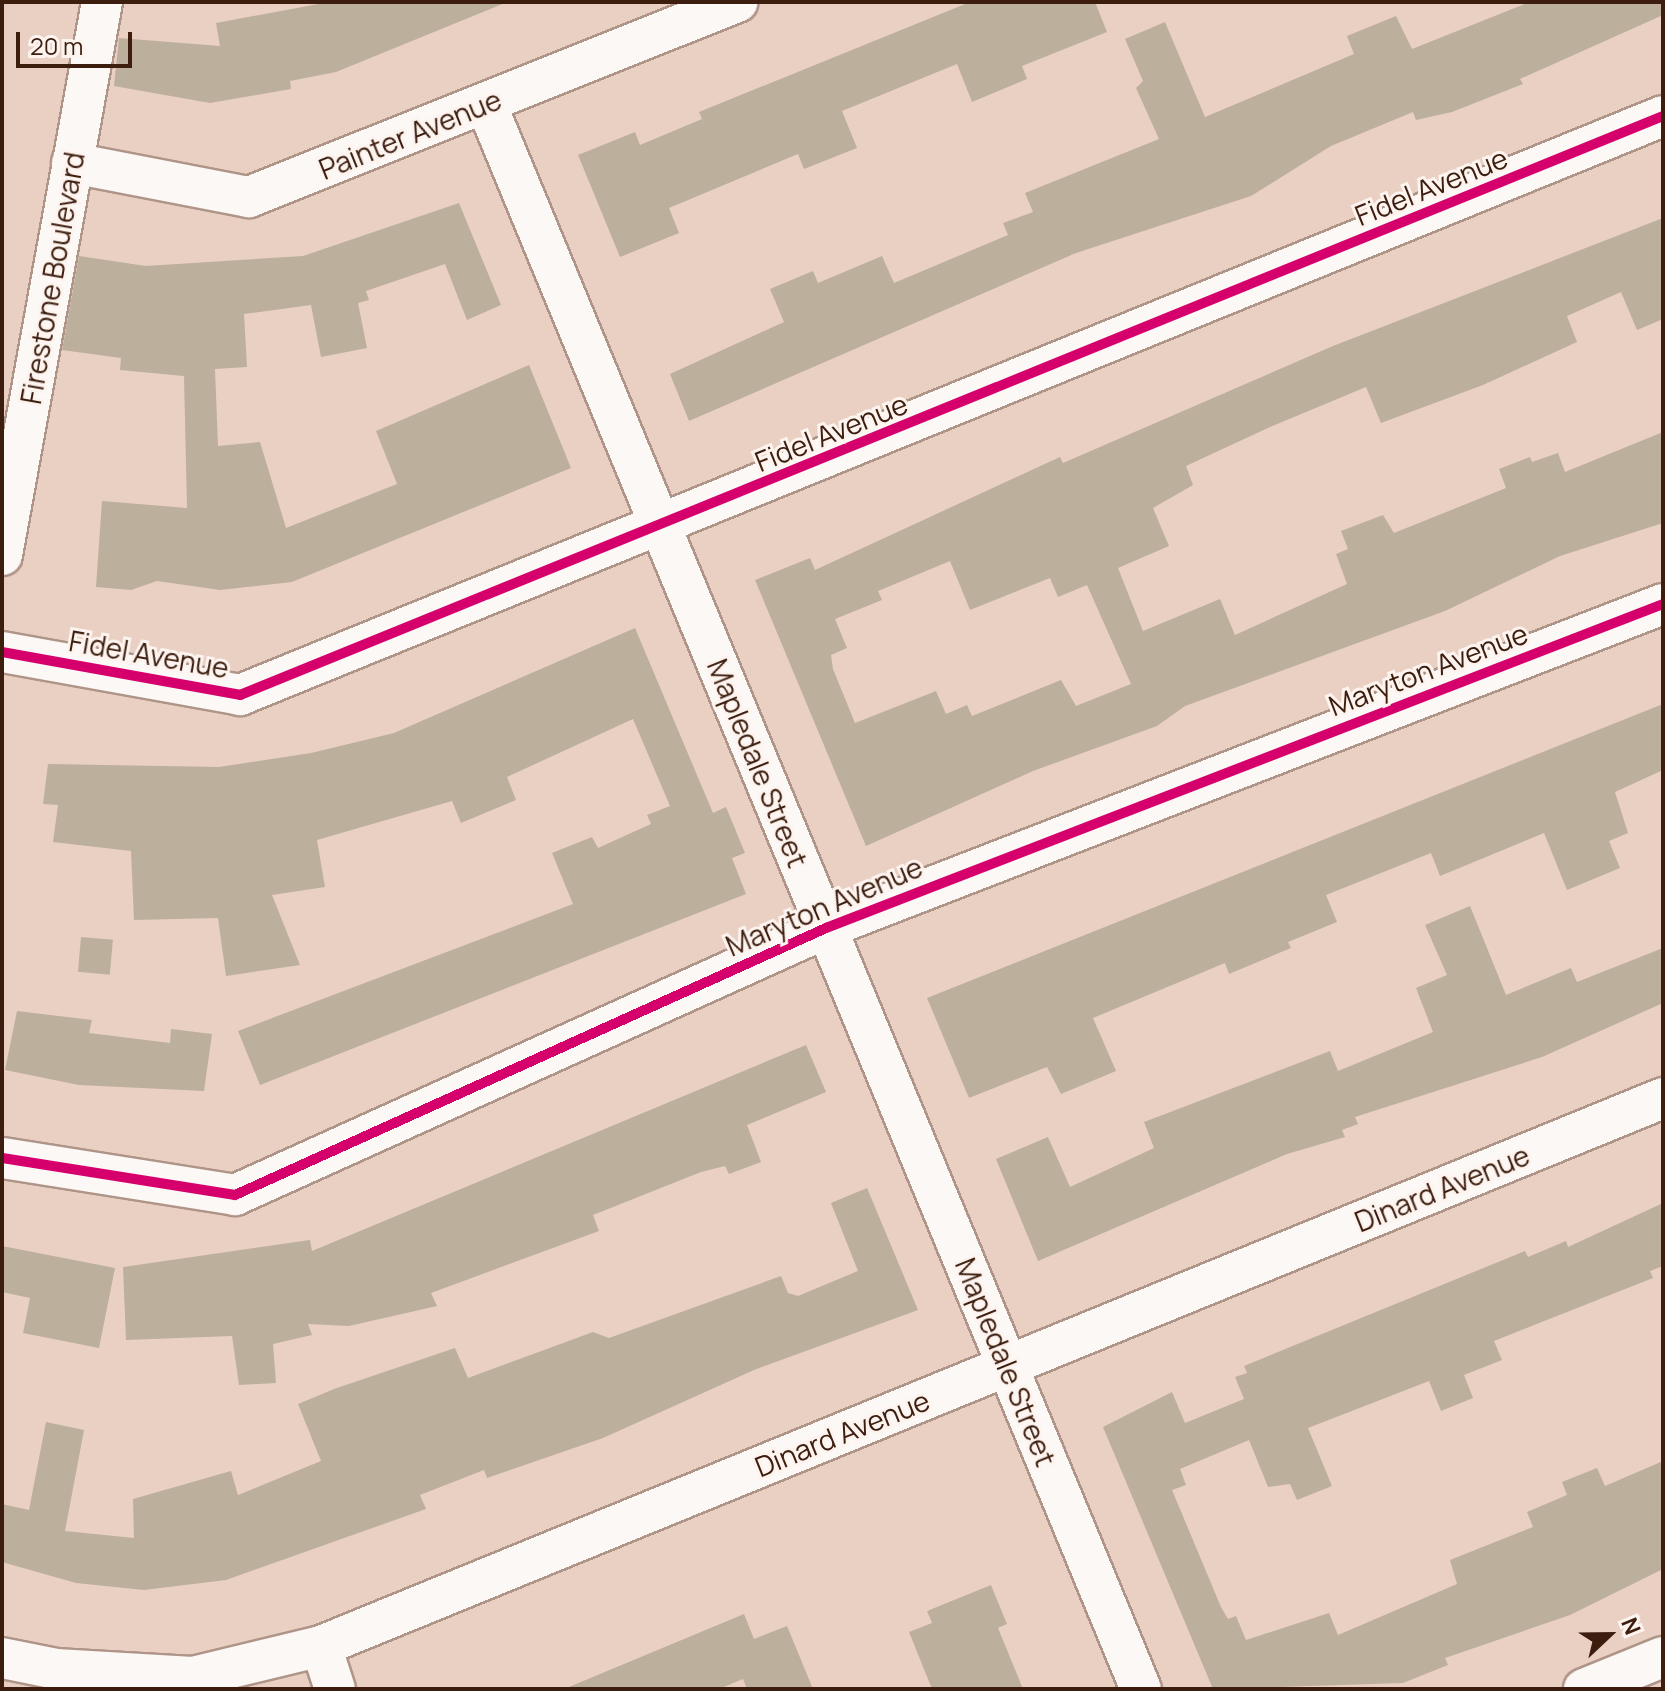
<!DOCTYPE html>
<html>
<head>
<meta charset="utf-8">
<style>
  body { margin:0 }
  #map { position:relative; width:1665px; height:1691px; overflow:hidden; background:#eacfc3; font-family:Manrope,sans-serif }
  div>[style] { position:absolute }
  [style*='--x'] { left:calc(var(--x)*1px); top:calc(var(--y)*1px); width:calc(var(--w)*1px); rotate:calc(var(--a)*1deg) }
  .building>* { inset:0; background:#bcb09c; transform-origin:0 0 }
  .roads { filter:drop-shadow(2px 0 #af9488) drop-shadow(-2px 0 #af9488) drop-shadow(0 2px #af9488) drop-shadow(0 -2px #af9488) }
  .minor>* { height:40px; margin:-20px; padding:0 20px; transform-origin:20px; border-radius:20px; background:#fcf8f6 }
  .cycleway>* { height:10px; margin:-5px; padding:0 5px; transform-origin:5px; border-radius:5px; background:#d6006c }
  span { translate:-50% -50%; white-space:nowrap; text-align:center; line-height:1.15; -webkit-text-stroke:6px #fdf4f0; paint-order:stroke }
  .street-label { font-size:28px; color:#3c1d0e }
  .frame { position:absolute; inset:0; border:4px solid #3c1d0e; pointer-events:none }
  .north { position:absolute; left:1569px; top:1595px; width:80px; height:80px; -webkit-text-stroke:6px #fdf4f0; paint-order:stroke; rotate:68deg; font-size:22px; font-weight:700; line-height:32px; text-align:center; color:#3c1d0e }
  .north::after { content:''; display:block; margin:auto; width:28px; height:36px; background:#3c1d0e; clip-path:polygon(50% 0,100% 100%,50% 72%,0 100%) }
  .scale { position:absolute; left:16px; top:32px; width:116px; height:36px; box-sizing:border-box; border:4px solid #3c1d0e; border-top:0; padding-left:10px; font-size:24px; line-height:28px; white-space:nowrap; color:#3c1d0e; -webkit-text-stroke:6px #fdf4f0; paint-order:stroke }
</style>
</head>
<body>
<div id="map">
  <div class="building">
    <div style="clip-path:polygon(329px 2px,505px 3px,336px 72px,290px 81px,291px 89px,210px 103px,114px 86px,119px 38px,220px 46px,216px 23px)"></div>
    <div style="clip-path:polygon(970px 2px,1095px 2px,1107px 32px,1022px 66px,1027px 79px,972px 102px,957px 64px,842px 111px,857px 148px,804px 169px,798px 154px,669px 208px,679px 233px,620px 257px,578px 155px,635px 132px,640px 145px,702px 119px,699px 112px)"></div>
    <div style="clip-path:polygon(1530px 2px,1663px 2px,1663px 15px,1520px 79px,1523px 84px,1452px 112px,1416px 120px,1413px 112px,1331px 146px,1251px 196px,1076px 253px,689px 421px,670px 374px,784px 322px,770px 289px,813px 271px,818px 283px,882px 256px,894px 283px,1008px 235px,1003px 223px,1033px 212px,1025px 193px,1159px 139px,1136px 88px,1143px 81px,1125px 39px,1165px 22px,1205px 117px,1354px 54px,1347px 36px,1396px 16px,1412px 49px)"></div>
    <div style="clip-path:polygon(459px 203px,501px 305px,467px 320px,445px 264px,366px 291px,369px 300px,358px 303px,367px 348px,321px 357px,311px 305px,244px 314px,247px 367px,215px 369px,218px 446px,260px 442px,286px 528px,397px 484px,376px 431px,529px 365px,571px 468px,292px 582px,220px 590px,157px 581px,131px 590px,96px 587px,102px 501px,187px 508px,184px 376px,120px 370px,121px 358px,62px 350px,79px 256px,146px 266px,303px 256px)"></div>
    <div style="clip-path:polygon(evenodd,1663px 218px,1663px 319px,1637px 330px,1621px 292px,1567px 316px,1577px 342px,1483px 385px,1381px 423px,1366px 387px,1270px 427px,1186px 466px,1193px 485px,1153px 508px,1169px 546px,1118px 568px,1143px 631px,1220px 599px,1235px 635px,1347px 584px,1336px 554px,1348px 549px,1341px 531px,1383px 515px,1394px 533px,1506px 488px,1499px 469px,1530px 457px,1532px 462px,1558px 453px,1565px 472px,1663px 432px,1663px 523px,1560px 556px,1445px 611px,1185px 706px,1157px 726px,1033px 771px,866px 846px,755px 580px,810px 558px,815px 570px,1060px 457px,1063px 463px,1333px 346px,1663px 218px,950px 561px,970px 610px,1050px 578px,1058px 597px,1087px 585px,1131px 684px,1076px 706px,1061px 680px,972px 716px,967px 705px,946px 714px,936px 691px,855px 723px,833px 669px,831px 655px,847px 648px,835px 619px,882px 600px,878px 591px,950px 561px)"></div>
    <div style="clip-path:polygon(635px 628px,713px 813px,726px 807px,745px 853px,732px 858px,746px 894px,260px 1085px,238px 1031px,573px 904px,552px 853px,592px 837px,598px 848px,651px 824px,647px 815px,670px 806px,633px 719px,507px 777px,516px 800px,461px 823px,452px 801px,317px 840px,325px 887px,272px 895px,300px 965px,226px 976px,218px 918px,134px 920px,131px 851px,53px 842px,58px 805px,43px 804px,48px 764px,219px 767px,311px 753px,394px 733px)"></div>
    <div style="clip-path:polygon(1663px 704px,1663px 770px,1615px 792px,1628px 833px,1609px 841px,1620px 868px,1567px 890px,1544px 833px,1440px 876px,1431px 853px,1326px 895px,1337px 922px,1288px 942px,1291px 948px,1229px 974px,1225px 963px,1093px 1018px,1116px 1071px,1061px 1094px,1047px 1067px,969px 1098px,927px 998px)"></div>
    <div style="clip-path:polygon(1470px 906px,1506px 995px,1571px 968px,1577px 982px,1663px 948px,1663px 1003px,1542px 1057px,1355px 1117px,1358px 1124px,1342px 1130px,1345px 1137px,1287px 1154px,1038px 1261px,996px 1159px,1048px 1137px,1070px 1187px,1154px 1148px,1144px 1122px,1330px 1051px,1338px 1071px,1433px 1032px,1416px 988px,1447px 975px,1425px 925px)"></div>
    <div style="left:81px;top:937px;width:32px;height:35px;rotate:5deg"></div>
    <div style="clip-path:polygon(17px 1011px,92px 1020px,89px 1033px,170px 1043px,171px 1029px,212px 1034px,204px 1091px,79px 1085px,5px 1070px)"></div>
    <div style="clip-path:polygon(806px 1045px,826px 1092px,747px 1125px,761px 1162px,729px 1174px,725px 1166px,701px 1172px,593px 1215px,599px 1231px,431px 1293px,437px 1306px,349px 1326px,308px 1324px,312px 1335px,273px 1344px,276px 1383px,239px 1385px,232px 1336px,126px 1340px,123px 1267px,310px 1240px,312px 1251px)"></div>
    <div style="clip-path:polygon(867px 1188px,918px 1310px,754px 1370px,603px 1438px,487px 1478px,484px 1470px,420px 1495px,426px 1509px,226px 1580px,144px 1590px,76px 1583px,2px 1562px,2px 1504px,29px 1510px,46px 1422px,84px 1430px,65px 1531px,134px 1538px,133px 1499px,231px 1471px,238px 1495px,321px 1461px,298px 1404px,334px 1389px,455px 1348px,468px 1378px,593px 1332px,609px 1338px,781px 1276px,788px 1293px,798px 1296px,858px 1271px,831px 1203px)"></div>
    <div style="clip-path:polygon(1663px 1203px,1663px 1266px,1650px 1271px,1653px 1278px,1494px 1341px,1502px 1360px,1464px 1375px,1473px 1398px,1441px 1411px,1429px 1381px,1308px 1428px,1332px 1486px,1297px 1500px,1290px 1484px,1268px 1487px,1249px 1440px,1180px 1469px,1186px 1485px,1172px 1490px,1221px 1607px,1228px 1619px,1236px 1616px,1246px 1640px,1329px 1613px,1338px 1635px,1457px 1584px,1450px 1560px,1533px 1527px,1527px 1512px,1567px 1495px,1562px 1482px,1597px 1468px,1605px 1486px,1663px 1461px,1663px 1569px,1570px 1615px,1445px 1658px,1448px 1665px,1403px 1683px,1213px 1689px,1103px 1427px,1172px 1392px,1185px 1423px,1244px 1399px,1235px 1377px,1247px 1373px,1244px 1366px,1525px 1251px,1528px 1257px,1566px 1241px,1568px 1247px)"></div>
    <div style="clip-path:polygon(2px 1246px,115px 1268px,99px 1348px,23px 1333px,30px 1298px,2px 1292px)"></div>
    <div style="clip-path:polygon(991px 1585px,1007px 1624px,998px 1628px,1023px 1689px,932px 1689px,909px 1632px,932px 1623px,927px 1611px)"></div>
    <div style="clip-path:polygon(744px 1614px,754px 1639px,787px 1626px,813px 1689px,747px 1689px,743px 1679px,719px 1689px,564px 1689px)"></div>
  </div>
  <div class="roads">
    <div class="minor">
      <div style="--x:486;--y:104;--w:1715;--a:67.55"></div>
      <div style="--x:72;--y:163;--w:180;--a:10.9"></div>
      <div style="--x:249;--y:197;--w:526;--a:-21.78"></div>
      <div style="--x:2;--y:555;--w:562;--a:-79.75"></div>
      <div style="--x:2;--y:652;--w:242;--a:10.2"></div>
      <div style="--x:240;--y:695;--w:1536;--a:-22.14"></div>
      <div style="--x:2;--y:1158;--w:236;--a:9"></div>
      <div style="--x:235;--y:1195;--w:649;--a:-24.31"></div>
      <div style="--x:826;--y:928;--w:898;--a:-21.16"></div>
      <div style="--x:321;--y:1646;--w:45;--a:72"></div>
      <div style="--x:2;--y:1658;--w:55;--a:11.5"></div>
      <div style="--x:56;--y:1669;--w:137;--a:3.3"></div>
      <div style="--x:193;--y:1677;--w:132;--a:-13.6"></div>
      <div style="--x:321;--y:1646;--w:1450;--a:-22.21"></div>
      <div style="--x:1584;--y:1689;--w:85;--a:-22.1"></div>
    </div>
  </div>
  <div class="cycleway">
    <div style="--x:2;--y:652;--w:242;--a:10.2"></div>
    <div style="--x:240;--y:695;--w:1536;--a:-22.14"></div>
    <div style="--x:2;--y:1158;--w:236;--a:9"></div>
    <div style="--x:235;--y:1195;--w:649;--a:-24.31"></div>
    <div style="--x:826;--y:928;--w:898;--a:-21.16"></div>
  </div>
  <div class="street-label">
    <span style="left:410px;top:134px;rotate:-22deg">Painter Avenue</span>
    <span style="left:1431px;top:186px;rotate:-22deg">Fidel Avenue</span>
    <span style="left:52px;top:278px;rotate:-80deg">Firestone Boulevard</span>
    <span style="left:831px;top:432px;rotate:-22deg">Fidel Avenue</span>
    <span style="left:149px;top:654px;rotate:10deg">Fidel Avenue</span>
    <span style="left:1428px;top:669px;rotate:-21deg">Maryton Avenue</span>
    <span style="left:758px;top:763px;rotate:68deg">Mapledale Street</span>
    <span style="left:824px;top:906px;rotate:-23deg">Maryton Avenue</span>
    <span style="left:1442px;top:1188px;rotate:-22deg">Dinard Avenue</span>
    <span style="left:1006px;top:1362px;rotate:68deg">Mapledale Street</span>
    <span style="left:842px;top:1433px;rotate:-22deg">Dinard Avenue</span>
  </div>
  <div class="frame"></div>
  <div class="north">N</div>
  <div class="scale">20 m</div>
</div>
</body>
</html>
